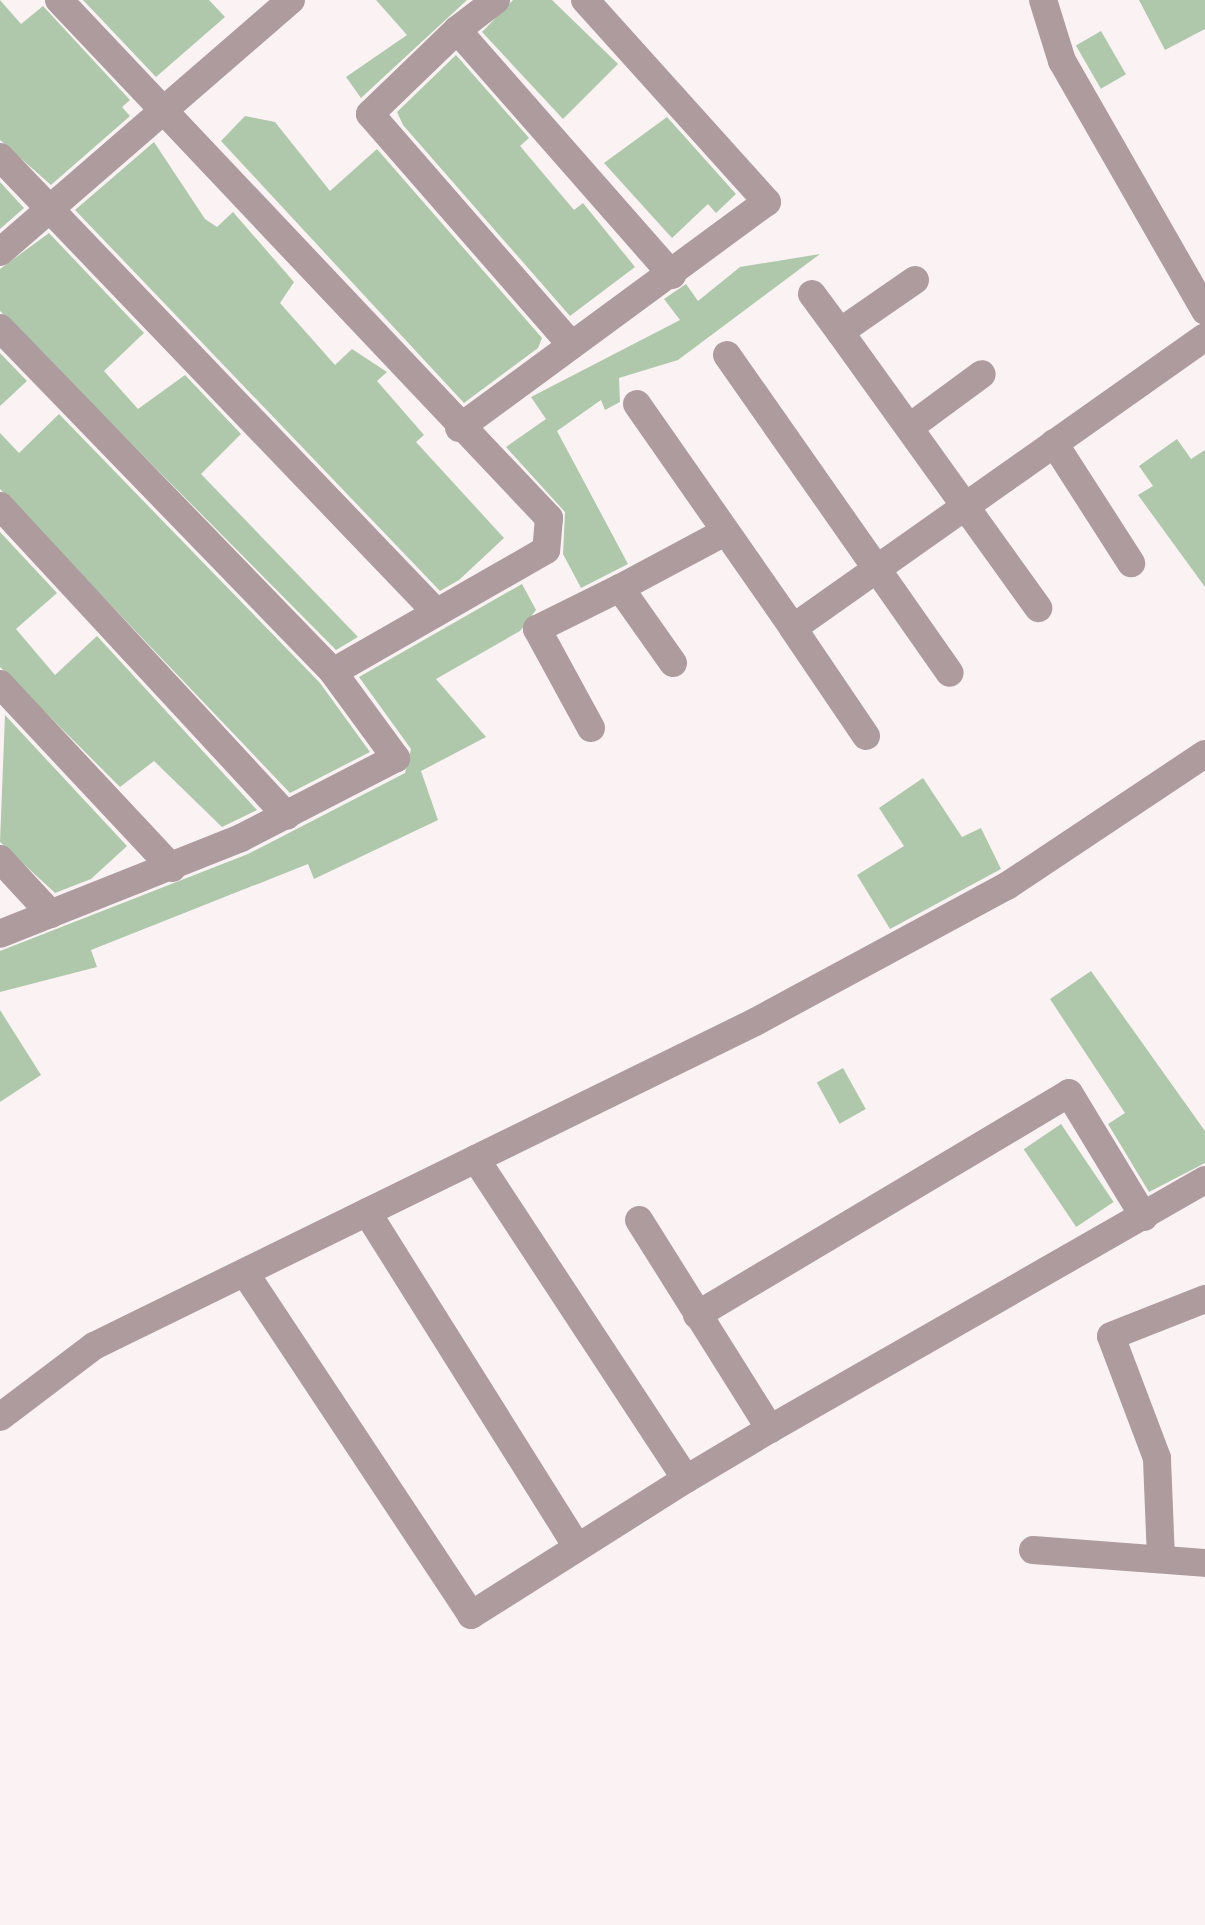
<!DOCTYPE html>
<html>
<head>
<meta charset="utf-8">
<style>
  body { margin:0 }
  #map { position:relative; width:1205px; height:1925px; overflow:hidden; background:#fbf2f4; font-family:"DejaVu Sans",sans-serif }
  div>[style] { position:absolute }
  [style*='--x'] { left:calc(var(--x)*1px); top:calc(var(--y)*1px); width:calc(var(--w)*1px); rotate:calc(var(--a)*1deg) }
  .building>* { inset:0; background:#afc8ab; transform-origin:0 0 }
  .minor>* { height:28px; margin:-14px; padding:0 14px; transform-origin:14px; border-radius:14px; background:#ad9b9e }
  span { translate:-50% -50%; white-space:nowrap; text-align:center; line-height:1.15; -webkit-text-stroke:9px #fff; paint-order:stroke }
</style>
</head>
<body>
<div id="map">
  <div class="building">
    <div style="clip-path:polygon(0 0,21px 24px,43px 6px,130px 100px,122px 107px,130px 116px,51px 185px,0 140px)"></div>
    <div style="clip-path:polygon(83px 0,209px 0,225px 17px,156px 77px)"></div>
    <div style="clip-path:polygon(376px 0,467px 0,361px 98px,346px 77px,407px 35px)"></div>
    <div style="clip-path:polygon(513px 0,552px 0,618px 64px,563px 119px,482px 32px)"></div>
    <div style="clip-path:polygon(1139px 0,1205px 0,1205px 29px,1165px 50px)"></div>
    <div style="left:1101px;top:31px;width:50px;height:29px;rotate:60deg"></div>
    <div style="clip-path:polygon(456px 55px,529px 138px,520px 146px,574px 210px,583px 203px,635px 267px,570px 316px,403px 125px,397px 112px)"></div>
    <div style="clip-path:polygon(245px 116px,275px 122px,330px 191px,377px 149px,542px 338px,538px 348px,464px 403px,221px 141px)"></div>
    <div style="clip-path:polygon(667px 117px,736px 194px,716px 213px,708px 204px,672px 238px,604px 163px)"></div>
    <div style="clip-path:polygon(154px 142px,205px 219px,217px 227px,233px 212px,294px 282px,280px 303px,335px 365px,352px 349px,387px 372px,377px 381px,424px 435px,416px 442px,504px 538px,459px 580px,440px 591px,75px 210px)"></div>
    <div style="clip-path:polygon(0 182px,24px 208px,0 229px)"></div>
    <div style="clip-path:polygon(49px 233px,144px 333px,104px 371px,138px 409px,185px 375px,241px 434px,201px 474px,358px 637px,336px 650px,0 311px,0 269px)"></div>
    <div style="clip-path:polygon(820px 254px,678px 360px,619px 378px,620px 402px,605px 410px,601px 400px,557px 431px,628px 564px,581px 588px,563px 554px,565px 512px,506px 447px,546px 419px,531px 397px,680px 320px,664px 299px,686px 284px,698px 301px,740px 267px)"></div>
    <div style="clip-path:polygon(0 353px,27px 381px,0 406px)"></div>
    <div style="clip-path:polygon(59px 414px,320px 683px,370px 752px,290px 793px,0 489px,0 433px,19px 453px)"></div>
    <div style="clip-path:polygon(1177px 439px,1191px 459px,1205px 450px,1205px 587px,1138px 495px,1153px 486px,1139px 466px)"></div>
    <div style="clip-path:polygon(0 532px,57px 593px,16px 629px,55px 675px,97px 636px,257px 810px,222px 827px,154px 761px,120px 787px,0 667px)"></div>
    <div style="clip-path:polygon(522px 584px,536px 610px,520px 631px,436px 679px,486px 737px,421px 771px,438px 820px,314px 879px,308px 864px,91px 950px,97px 967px,0 992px,0 951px,248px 854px,405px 773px,411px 749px,359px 677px)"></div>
    <div style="clip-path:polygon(5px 715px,127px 846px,91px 879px,55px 893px,0 842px)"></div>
    <div style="clip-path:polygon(923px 778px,962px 837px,981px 828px,1001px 869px,890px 929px,857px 875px,904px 846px,879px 808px)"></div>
    <div style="clip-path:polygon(1091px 971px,1205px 1131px,1205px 1163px,1149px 1192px,1108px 1124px,1125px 1113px,1050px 999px)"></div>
    <div style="clip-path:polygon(0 1010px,41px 1075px,0 1102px)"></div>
    <div style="left:843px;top:1068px;width:47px;height:30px;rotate:61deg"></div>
    <div style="left:1061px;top:1124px;width:94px;height:45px;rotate:56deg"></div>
  </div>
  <div class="minor">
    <div style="--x:59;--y:0;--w:713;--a:46.59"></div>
    <div style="--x:549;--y:518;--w:32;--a:95"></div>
    <div style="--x:546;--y:550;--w:245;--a:150.2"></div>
    <div style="--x:496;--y:0;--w:49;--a:142.4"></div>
    <div style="--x:457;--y:30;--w:326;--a:48.7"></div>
    <div style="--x:1043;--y:0;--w:64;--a:72.7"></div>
    <div style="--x:1062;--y:61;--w:288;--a:60.2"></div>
    <div style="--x:457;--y:30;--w:121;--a:136"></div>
    <div style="--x:370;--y:114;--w:303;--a:48.9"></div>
    <div style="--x:0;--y:157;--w:630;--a:46.22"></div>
    <div style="--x:0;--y:252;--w:385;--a:-40.9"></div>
    <div style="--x:915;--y:280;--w:91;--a:145.3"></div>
    <div style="--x:840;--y:332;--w:340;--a:54.3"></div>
    <div style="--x:812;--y:294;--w:47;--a:53.6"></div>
    <div style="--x:0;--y:328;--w:479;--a:45.9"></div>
    <div style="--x:333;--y:672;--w:107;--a:53.8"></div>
    <div style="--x:396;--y:758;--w:174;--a:152.7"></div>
    <div style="--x:241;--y:838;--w:259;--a:158.3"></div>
    <div style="--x:727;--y:355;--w:388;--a:55"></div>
    <div style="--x:637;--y:404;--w:273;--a:55.1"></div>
    <div style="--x:910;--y:427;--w:89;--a:-36.4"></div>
    <div style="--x:459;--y:428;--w:382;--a:-36.3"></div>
    <div style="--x:767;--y:202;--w:272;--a:-132"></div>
    <div style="--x:1054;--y:443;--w:143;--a:57.3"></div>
    <div style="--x:0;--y:506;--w:422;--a:47.2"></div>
    <div style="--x:673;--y:663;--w:92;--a:-125.2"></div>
    <div style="--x:620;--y:588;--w:117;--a:-28.1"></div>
    <div style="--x:0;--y:684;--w:252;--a:46.9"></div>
    <div style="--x:591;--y:728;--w:113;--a:-118.6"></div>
    <div style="--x:537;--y:629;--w:93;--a:-26.3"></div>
    <div style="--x:866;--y:736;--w:130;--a:-124.1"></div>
    <div style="--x:793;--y:628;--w:504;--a:-35.23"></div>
    <div style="--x:0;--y:859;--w:75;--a:47.2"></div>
    <div style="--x:367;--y:1212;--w:395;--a:57.9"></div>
    <div style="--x:639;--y:1220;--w:247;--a:57.9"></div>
    <div style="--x:770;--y:1429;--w:98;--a:149.2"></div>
    <div style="--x:245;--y:1273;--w:410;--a:56.5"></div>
    <div style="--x:471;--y:1615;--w:254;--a:-32.3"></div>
    <div style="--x:686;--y:1479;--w:383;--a:-123.3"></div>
    <div style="--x:697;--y:1315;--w:433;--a:-30.8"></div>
    <div style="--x:1069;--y:1093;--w:145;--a:58.8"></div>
    <div style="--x:0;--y:1417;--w:118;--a:-37.1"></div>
    <div style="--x:94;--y:1346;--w:736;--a:-26.11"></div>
    <div style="--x:755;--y:1022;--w:286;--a:-28.4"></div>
    <div style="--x:1007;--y:886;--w:238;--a:-33.7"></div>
    <div style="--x:770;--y:1429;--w:501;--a:-29.79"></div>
    <div style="--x:1033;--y:1550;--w:172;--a:4.3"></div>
    <div style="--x:1161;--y:1559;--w:101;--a:-92.3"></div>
    <div style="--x:1157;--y:1458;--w:130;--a:-110.7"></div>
    <div style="--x:1111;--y:1336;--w:101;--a:-21.5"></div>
  </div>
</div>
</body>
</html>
